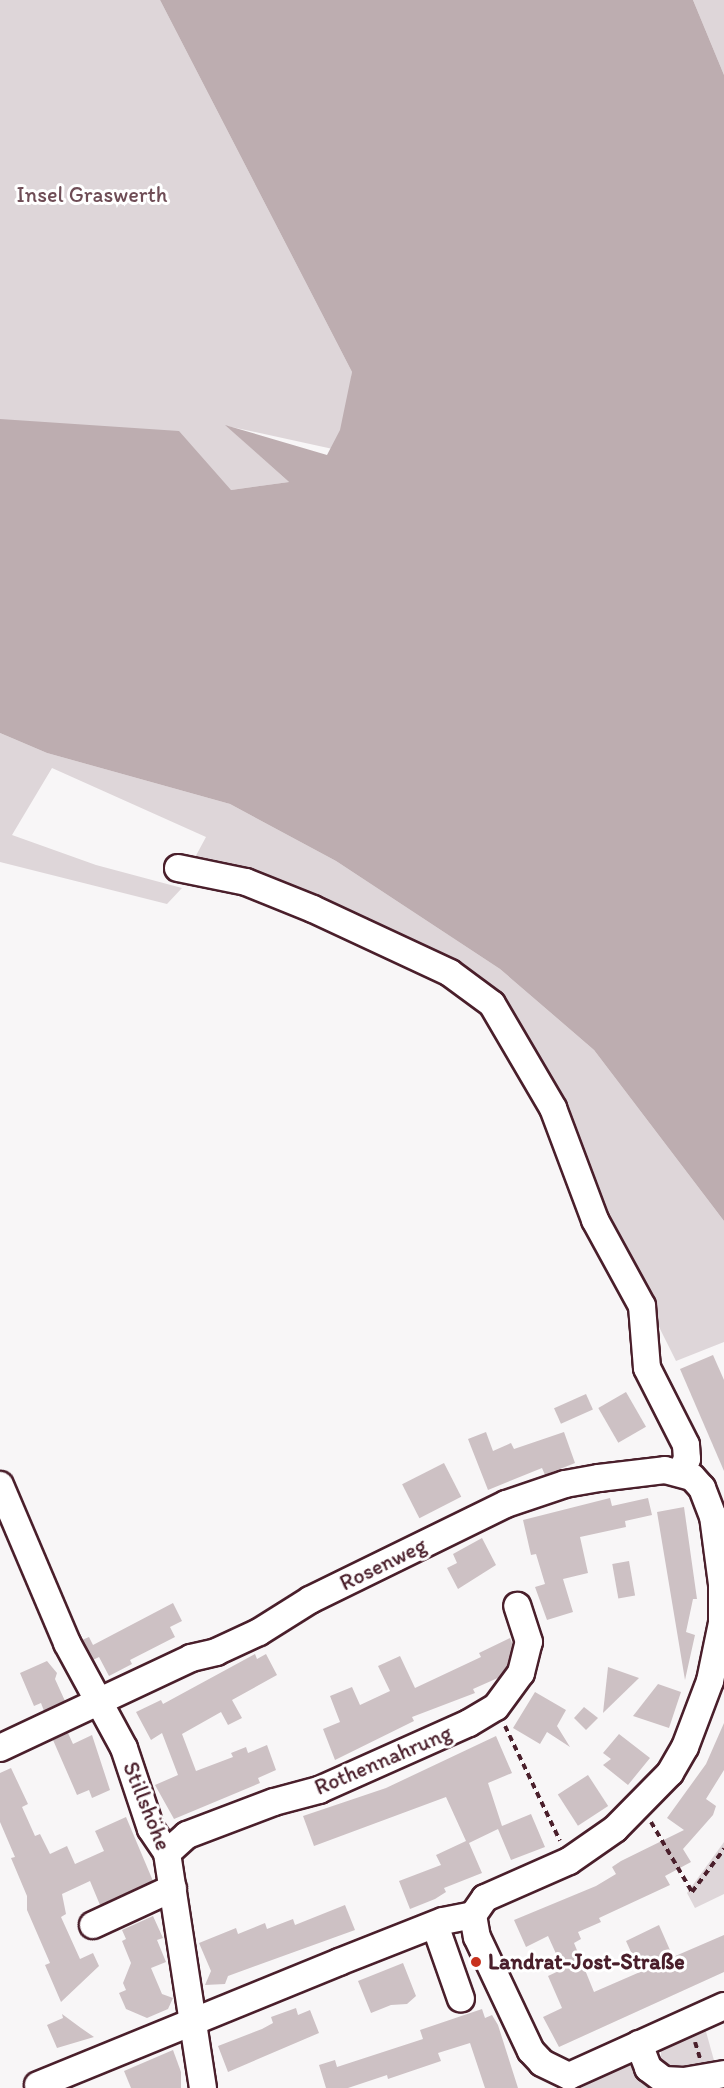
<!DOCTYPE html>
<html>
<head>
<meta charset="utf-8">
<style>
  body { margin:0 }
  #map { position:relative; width:724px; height:2088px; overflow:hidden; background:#f8f6f7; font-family:Itim,sans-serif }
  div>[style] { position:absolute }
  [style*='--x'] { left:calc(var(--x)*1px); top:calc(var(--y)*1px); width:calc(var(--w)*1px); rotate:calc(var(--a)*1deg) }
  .green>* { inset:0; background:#ded6d9 }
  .water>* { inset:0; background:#bdadb0 }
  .building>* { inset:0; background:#cdc1c4; transform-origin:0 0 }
  .path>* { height:4px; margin-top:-2px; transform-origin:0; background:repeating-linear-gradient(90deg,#4a1f2b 0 6px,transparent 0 10.5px) }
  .roads { filter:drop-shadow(2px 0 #4a1f2b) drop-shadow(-2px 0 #4a1f2b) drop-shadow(0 2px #4a1f2b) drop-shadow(0 -2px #4a1f2b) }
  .minor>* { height:26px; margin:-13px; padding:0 13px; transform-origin:13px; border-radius:13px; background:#fff }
  .dots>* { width:16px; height:16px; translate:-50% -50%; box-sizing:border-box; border:3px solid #fff; border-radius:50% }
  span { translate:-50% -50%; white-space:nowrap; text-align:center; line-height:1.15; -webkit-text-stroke:6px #fff; paint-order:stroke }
  .park-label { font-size:22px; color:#6f4d56 }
  .street-label { font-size:22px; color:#4a1f2b }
  .poi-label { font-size:22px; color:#4a1f2b; font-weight:700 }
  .left { translate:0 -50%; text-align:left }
</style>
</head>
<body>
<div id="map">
  <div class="green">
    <div style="clip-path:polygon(0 0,160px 0,352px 372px,342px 451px,227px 426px,289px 482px,231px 490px,0 437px)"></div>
    <div style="clip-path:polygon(693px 0,724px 0,724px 75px)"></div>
    <div style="clip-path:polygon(0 733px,47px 753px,230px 804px,336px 861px,500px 969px,594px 1050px,724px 1221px,724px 1342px,676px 1361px,497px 1002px,192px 863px,206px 837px,52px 768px,12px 835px,96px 865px,182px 888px,167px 904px,0 862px)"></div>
    <div style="clip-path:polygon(724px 1842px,724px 1894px,695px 1908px,687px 1893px)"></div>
    <div style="clip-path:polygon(705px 2028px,715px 2064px,677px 2073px,661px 2065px,661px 2049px)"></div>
    <div style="clip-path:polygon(627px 2063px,637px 2069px,652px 2088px,581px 2088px)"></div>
  </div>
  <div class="water">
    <div style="clip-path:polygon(160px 0,693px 0,724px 75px,724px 1221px,594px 1050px,500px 969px,336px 861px,230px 804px,47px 753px,0 733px,0 419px,179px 431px,231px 490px,289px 482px,225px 425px,327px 455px,340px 430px,352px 372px)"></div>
  </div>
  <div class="building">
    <div style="clip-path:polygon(713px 1355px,724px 1380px,724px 1471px,680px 1369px)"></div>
    <div style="left:626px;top:1392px;width:40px;height:32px;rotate:60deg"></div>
    <div style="left:586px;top:1394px;width:17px;height:35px;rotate:66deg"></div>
    <div style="clip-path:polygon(486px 1432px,493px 1451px,511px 1443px,514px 1449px,564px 1432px,575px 1463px,545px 1475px,542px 1468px,488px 1490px,468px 1439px)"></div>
    <div style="left:444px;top:1463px;width:38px;height:47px;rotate:63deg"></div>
    <div style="clip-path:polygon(610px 1498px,612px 1506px,648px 1498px,652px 1515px,625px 1521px,626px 1527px,580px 1537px,588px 1573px,563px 1579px,573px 1612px,547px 1620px,535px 1587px,545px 1584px,536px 1554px,531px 1555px,523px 1520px)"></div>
    <div style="clip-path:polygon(684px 1507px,697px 1599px,693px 1599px,686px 1632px,695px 1635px,685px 1680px,657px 1512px)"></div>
    <div style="clip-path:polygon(482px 1538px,496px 1565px,458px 1589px,447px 1568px,457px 1563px,453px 1554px)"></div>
    <div style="left:629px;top:1561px;width:35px;height:17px;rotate:80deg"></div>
    <div style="clip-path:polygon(173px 1603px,182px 1621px,170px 1627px,175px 1637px,130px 1660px,132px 1664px,109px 1676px,99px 1657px,93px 1660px,82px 1640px,89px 1637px,93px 1645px)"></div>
    <div style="clip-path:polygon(510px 1638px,513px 1645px,507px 1666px,500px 1677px,473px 1689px,475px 1693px,412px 1717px,414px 1721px,335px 1760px,323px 1729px,340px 1722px,330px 1696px,352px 1687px,360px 1705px,390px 1691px,378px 1666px,400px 1656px,415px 1688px,481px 1657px,479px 1653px)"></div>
    <div style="clip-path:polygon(255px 1654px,257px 1659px,266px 1654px,277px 1675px,232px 1700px,242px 1718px,228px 1725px,221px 1712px,182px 1734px,196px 1771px,233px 1757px,231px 1753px,246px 1747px,248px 1753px,267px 1745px,276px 1770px,258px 1778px,260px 1783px,174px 1819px,155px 1785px,178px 1775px,162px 1733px,151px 1740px,136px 1712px,161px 1700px,163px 1704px)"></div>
    <div style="clip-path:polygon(47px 1661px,57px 1673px,55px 1679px,65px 1701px,44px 1711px,41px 1703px,34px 1706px,20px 1673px)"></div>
    <div style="clip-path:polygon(608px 1667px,639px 1678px,603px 1713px)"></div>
    <div style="clip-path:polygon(658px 1684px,681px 1692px,669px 1728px,633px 1716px)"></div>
    <div style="clip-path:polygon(535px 1692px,566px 1710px,557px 1726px,570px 1747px,547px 1732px,540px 1744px,513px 1728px)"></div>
    <div style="clip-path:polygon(584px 1707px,598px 1718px,586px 1730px,574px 1718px)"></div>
    <div style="clip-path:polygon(724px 1723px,724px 1770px,706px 1799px,716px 1806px,713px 1815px,683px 1849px,691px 1862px,665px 1876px,670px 1885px,599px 1918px,601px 1922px,578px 1932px,581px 1939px,574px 1943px,594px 1992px,640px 1972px,626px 1941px,659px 1925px,673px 1957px,724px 1935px,724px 1972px,559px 2047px,543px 2017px,562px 2008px,548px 1976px,563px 1969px,548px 1936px,526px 1947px,514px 1920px,596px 1886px,616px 1874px,612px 1867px,621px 1861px,684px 1830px,667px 1818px,706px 1764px)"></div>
    <div style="clip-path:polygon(68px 1733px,73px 1744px,92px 1735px,110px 1790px,92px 1798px,89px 1790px,77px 1795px,53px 1740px)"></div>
    <div style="clip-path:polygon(619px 1734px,650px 1758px,628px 1785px,603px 1765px,611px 1759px,603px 1753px)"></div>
    <div style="clip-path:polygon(496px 1736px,512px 1773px,488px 1783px,502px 1826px,531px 1814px,545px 1847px,511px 1860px,498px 1829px,469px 1843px,482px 1873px,444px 1888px,446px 1892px,435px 1899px,410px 1909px,399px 1881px,441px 1865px,436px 1855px,466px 1841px,446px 1797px,314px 1846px,303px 1816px,386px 1788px)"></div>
    <div style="clip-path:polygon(11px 1768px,28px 1804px,22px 1807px,35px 1836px,40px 1834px,50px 1854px,67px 1846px,75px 1864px,104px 1851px,95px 1831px,126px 1817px,153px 1881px,100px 1905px,90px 1881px,62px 1894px,66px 1914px,61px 1917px,80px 1959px,93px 1953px,99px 1966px,61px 2002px,45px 1965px,50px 1963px,27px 1910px,27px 1896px,11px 1858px,15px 1857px,0 1822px,0 1773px)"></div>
    <div style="left:588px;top:1775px;width:37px;height:36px;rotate:57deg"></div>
    <div style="clip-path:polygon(345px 1905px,355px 1930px,228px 1976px,225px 1984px,205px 1985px,211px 1971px,199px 1943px,236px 1928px,238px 1934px,265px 1923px,267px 1929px,293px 1919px,295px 1925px)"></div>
    <div style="clip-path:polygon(153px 1916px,163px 1938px,157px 1940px,166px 1962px,151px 1968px,162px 1994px,173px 1998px,168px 2009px,147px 2018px,126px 2009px,119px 1993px,126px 1990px,123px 1983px,131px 1963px,122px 1941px,126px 1939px,122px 1930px)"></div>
    <div style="clip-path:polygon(403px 1963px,416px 1996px,407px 2004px,391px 2005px,371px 2013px,358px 1981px)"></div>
    <div style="clip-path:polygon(296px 2008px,298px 2015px,310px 2010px,319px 2033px,228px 2072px,218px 2046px,262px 2029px,273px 2023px,271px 2017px)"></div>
    <div style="clip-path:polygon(482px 2009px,485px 2018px,492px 2015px,498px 2025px,518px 2088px,485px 2088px,470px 2043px,438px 2053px,441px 2061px,388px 2079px,387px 2075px,348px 2088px,326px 2088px,319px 2065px,335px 2060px,337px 2067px,423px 2039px,420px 2030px)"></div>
    <div style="clip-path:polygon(62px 2014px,81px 2028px,94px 2037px,57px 2048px,47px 2025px,63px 2018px)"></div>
    <div style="clip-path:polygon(173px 2050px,181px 2072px,181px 2088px,131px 2088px,124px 2071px)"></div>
  </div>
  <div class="path">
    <div style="--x:505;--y:1726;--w:127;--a:64.4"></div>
    <div style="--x:651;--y:1822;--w:81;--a:59.6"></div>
    <div style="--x:692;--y:1892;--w:54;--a:-53.3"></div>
    <div style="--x:695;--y:2042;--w:17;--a:73"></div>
  </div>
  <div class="roads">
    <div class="minor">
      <div style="--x:178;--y:868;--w:69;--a:11.6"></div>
      <div style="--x:246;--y:882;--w:72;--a:21.9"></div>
      <div style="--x:313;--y:909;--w:151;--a:25"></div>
      <div style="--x:450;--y:973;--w:52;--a:36.4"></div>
      <div style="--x:492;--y:1004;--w:121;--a:59.6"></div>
      <div style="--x:553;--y:1108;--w:120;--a:69.4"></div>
      <div style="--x:595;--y:1220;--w:98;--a:61.3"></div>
      <div style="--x:642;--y:1306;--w:62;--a:85.4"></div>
      <div style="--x:647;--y:1368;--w:86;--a:63.1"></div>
      <div style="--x:686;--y:1445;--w:14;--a:86"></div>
      <div style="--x:687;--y:1459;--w:14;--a:115"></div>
      <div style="--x:0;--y:1485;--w:172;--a:67"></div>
      <div style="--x:67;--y:1643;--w:119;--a:61.5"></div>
      <div style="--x:124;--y:1748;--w:85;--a:71.6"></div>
      <div style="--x:151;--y:1829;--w:29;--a:56"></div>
      <div style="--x:167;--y:1853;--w:238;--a:81.3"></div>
      <div style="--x:0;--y:1748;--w:211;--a:-25.2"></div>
      <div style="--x:191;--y:1658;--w:26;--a:-13"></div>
      <div style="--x:216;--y:1652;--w:47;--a:-24.9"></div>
      <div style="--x:259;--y:1632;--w:60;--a:-32.1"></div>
      <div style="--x:310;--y:1600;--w:218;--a:-26.1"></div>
      <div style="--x:506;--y:1504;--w:62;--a:-18.7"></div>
      <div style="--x:565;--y:1484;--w:35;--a:-10"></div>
      <div style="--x:599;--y:1478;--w:66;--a:-6.9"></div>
      <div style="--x:665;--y:1470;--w:28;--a:15"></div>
      <div style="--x:692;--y:1477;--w:15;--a:48"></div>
      <div style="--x:702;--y:1488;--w:30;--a:69"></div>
      <div style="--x:713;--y:1516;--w:69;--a:82.5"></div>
      <div style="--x:722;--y:1584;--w:39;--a:90"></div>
      <div style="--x:722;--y:1623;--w:59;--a:101.7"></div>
      <div style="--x:710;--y:1681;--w:71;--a:110.7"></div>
      <div style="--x:685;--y:1747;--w:30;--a:120"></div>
      <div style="--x:670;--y:1773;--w:78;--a:134.5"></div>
      <div style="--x:615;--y:1829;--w:56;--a:145.2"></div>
      <div style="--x:569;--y:1861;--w:92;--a:156.2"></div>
      <div style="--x:485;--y:1898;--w:21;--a:125"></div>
      <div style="--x:473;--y:1915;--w:22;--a:80"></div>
      <div style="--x:477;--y:1937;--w:126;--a:64.7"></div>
      <div style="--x:531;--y:2051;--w:16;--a:47"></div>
      <div style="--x:542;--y:2063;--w:30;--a:26"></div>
      <div style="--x:167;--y:1853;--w:27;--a:-42"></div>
      <div style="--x:187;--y:1835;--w:93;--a:-20.8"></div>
      <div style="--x:274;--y:1802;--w:47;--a:-14.9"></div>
      <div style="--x:319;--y:1790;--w:164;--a:-24.1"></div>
      <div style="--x:469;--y:1723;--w:31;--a:-31"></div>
      <div style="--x:496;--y:1707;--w:42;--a:-53.7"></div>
      <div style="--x:521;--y:1673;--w:32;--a:-76"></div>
      <div style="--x:529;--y:1642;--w:38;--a:-108"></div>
      <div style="--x:93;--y:1925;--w:88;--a:-24.8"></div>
      <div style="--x:435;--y:1925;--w:78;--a:70.6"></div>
      <div style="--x:639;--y:2044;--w:26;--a:69"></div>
      <div style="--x:648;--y:2068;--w:20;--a:37"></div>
      <div style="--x:664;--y:2080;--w:20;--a:3"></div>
      <div style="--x:684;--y:2081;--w:41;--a:-9.9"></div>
      <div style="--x:569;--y:2076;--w:170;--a:-24.3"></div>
      <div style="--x:38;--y:2085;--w:325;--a:-22.2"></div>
      <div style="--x:339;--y:1962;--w:112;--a:-21.5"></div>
      <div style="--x:443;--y:1921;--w:31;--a:-11"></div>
    </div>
  </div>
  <div class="dots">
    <div style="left:476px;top:1962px;background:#c8321e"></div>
  </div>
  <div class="park-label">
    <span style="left:92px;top:195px">Insel Graswerth</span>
  </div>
  <div class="street-label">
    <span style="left:383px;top:1564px;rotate:-26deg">Rosenweg</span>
    <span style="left:383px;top:1760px;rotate:-23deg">Rothennahrung</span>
    <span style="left:147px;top:1806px;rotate:68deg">Stillshöhe</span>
  </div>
  <div class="poi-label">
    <span class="left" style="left:488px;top:1962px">Landrat-Jost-Straße</span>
  </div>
</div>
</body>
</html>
